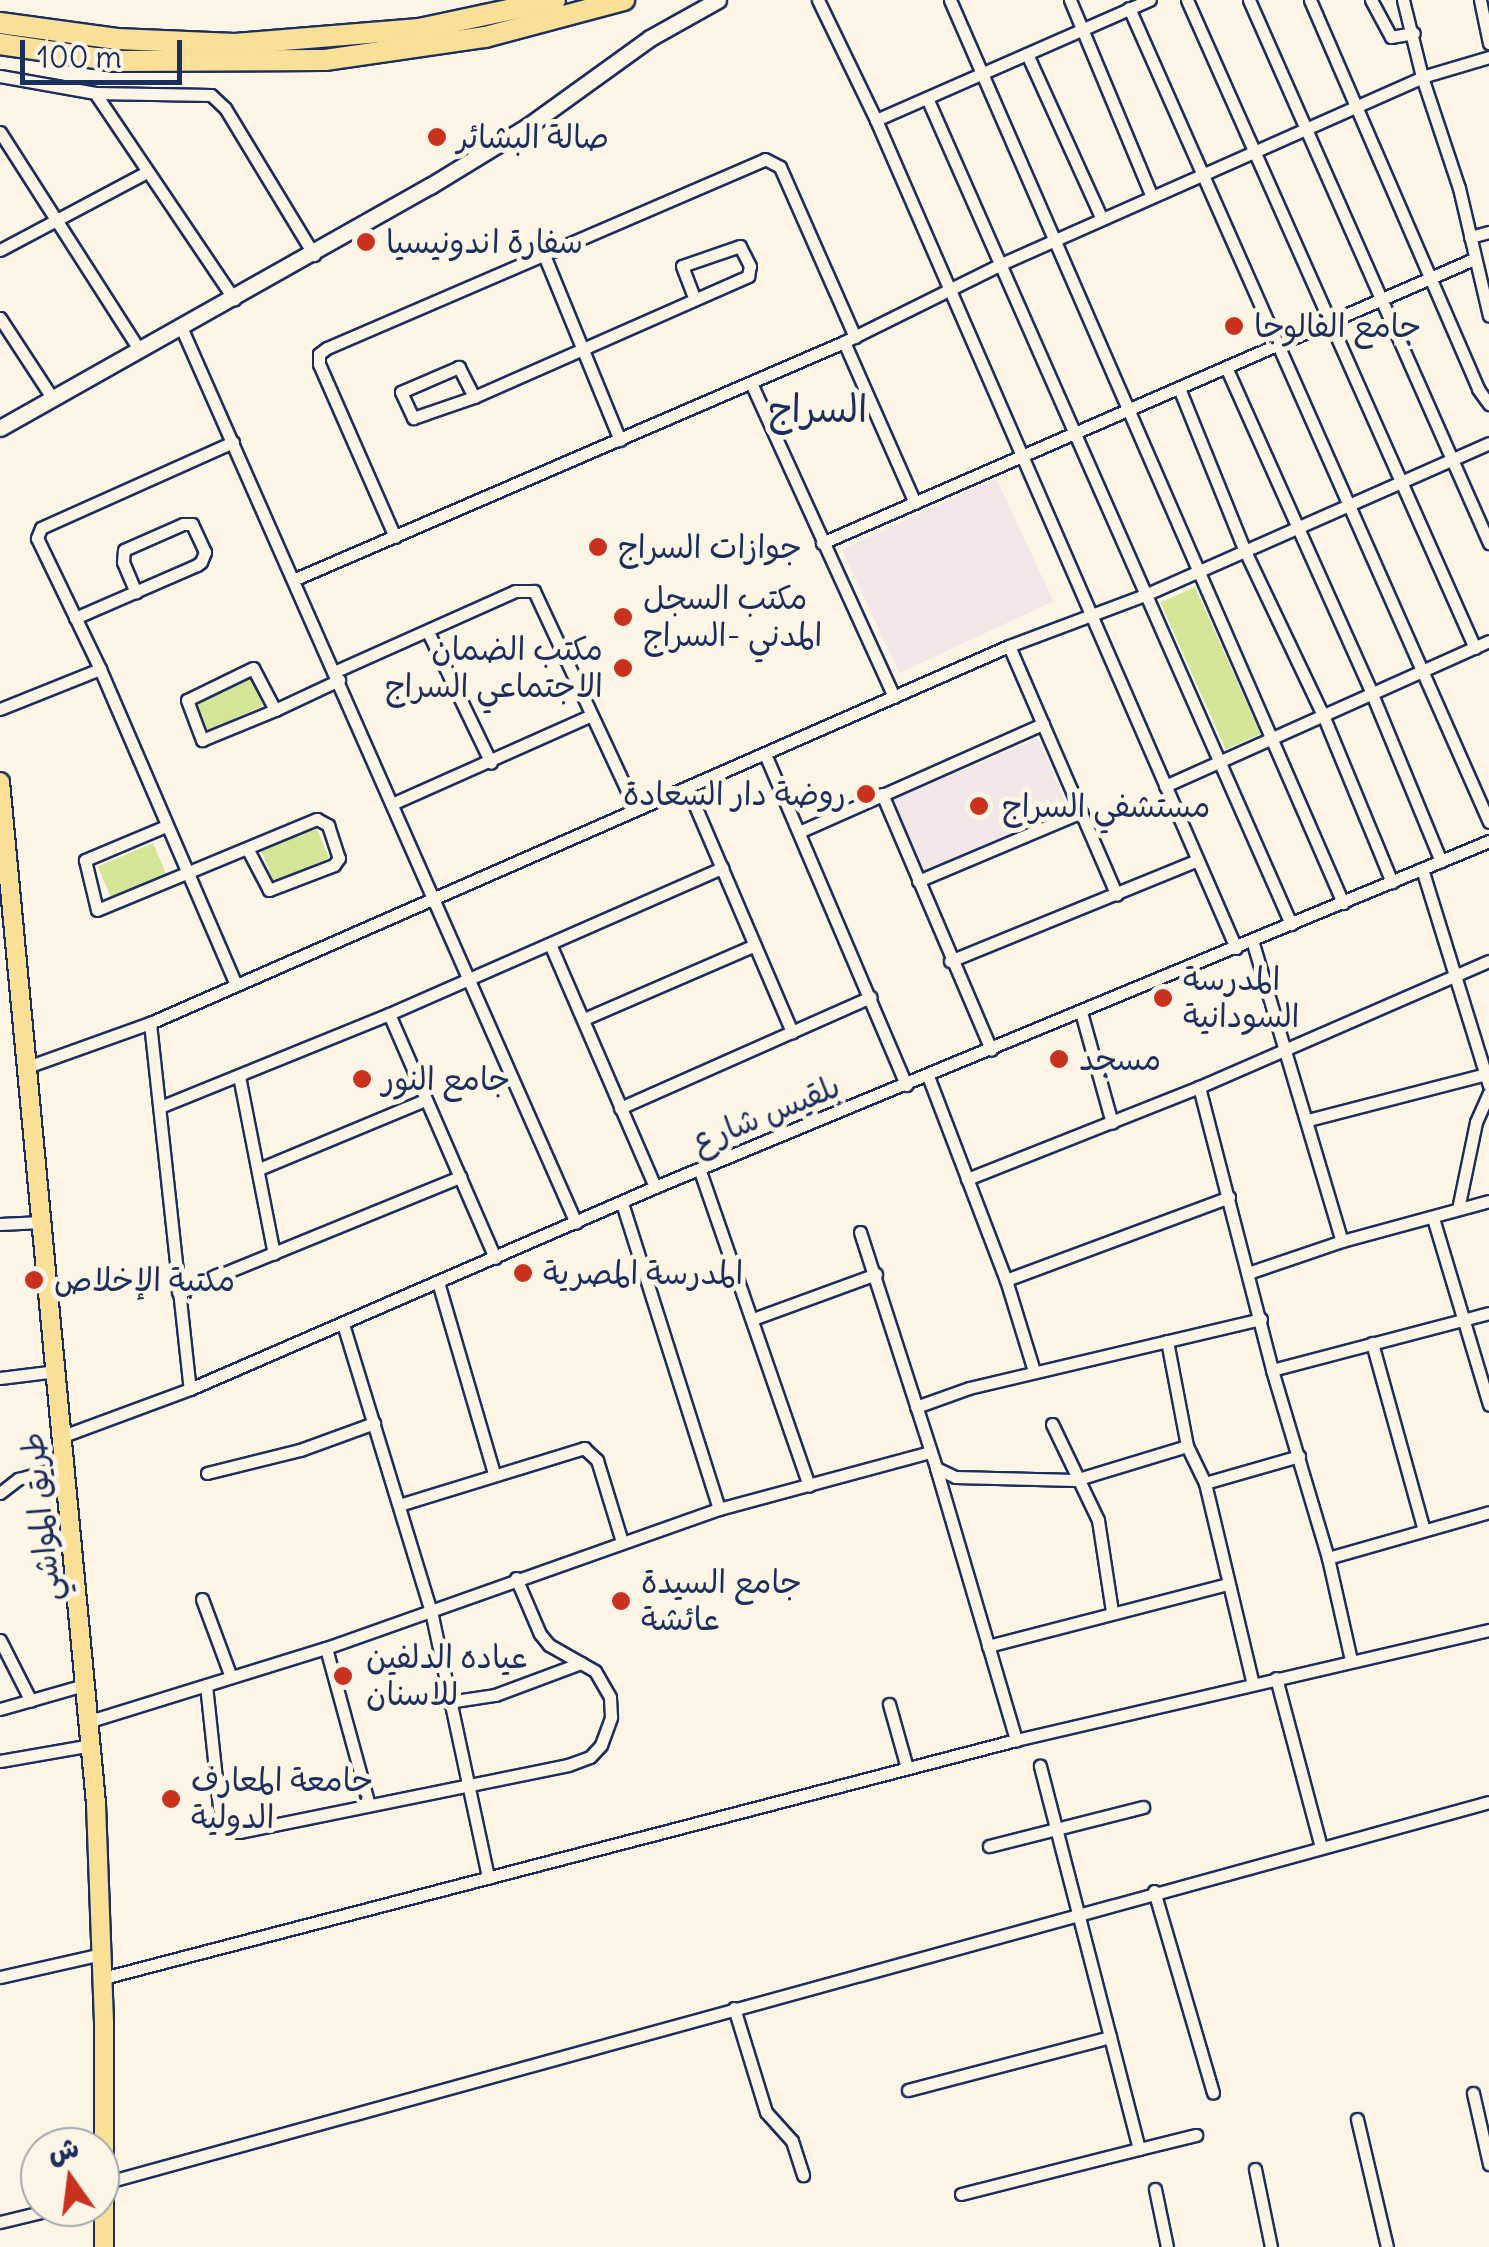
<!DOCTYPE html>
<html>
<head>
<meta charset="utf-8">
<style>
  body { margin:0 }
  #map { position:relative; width:1489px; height:2247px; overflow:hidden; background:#fcf5e5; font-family:Delius,"Playpen Sans Arabic",sans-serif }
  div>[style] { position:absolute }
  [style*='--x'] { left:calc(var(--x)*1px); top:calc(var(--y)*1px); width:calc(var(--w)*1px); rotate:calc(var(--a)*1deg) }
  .built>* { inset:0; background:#f2e6e9; transform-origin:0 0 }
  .green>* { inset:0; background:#d4e598; transform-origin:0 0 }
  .roads { filter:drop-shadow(2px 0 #1b2f5e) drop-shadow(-2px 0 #1b2f5e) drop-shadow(0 2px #1b2f5e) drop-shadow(0 -2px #1b2f5e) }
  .street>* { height:11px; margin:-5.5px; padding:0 5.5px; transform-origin:5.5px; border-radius:5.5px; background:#fcf5e5 }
  .secondary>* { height:15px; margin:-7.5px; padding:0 7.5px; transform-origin:7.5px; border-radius:7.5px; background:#fcf5e5 }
  .primary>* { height:18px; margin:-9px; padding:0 9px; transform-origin:9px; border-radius:9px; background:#fadf96 }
  .highway>* { height:20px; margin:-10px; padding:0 10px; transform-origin:10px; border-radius:10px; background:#fadf96 }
  .dots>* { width:28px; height:28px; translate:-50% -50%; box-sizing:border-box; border:5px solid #fcf5e5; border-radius:50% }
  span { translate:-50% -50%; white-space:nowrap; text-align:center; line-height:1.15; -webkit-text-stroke:10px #fcf5e5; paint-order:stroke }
  .poi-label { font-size:32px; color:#1b2f5e }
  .left { translate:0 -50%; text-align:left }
  .right { translate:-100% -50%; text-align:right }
  .street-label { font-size:32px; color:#1b2f5e }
  .quarter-label { font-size:38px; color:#1b2f5e }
  .north { position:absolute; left:20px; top:2127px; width:100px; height:100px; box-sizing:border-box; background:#fcf5e5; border:2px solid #a2a6af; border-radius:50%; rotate:346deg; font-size:28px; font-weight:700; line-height:40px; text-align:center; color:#1b2f5e }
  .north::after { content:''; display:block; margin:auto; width:35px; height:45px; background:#c8321e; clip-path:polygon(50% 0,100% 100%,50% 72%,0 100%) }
  .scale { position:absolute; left:20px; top:40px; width:162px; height:45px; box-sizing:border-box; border:5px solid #1b2f5e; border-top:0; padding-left:12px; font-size:30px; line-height:35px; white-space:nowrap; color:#1b2f5e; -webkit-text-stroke:8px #fcf5e5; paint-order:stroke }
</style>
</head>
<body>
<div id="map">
  <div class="built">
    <div style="left:996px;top:478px;width:136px;height:170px;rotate:65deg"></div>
    <div style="left:1038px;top:738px;width:78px;height:161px;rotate:67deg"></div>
  </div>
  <div class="green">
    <div style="left:1195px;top:587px;width:161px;height:38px;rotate:66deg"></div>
    <div style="left:249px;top:675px;width:34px;height:60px;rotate:66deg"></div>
    <div style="left:316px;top:827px;width:34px;height:60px;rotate:67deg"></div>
    <div style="left:153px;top:843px;width:34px;height:60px;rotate:67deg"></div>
  </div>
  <div class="roads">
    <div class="street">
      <div style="--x:818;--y:0;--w:133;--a:64.2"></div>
      <div style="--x:876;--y:120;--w:903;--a:66.5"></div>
      <div style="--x:950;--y:0;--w:985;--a:66.48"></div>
      <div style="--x:1070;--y:0;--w:213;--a:67.4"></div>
      <div style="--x:1187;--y:0;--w:709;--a:66.04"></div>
      <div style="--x:1249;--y:0;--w:594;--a:66.16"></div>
      <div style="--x:1310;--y:0;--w:424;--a:66.6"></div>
      <div style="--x:1478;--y:389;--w:19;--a:54"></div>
      <div style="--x:1371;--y:0;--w:42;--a:61.6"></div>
      <div style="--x:1391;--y:37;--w:23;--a:-10"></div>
      <div style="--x:1403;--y:0;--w:79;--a:76.1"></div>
      <div style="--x:1422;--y:77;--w:117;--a:71.6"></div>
      <div style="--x:1459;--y:188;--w:131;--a:76.8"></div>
      <div style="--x:1480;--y:0;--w:44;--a:78.2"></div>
      <div style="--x:1129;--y:8;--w:890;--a:66.14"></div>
      <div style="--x:1027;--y:54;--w:181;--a:65.6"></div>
      <div style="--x:0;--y:76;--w:97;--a:10.1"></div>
      <div style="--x:95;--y:93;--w:116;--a:1"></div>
      <div style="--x:211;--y:95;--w:19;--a:43"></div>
      <div style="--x:225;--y:108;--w:172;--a:58.8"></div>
      <div style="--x:95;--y:93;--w:249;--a:56"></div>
      <div style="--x:927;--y:98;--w:903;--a:66.22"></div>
      <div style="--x:876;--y:120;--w:299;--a:-23.7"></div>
      <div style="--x:0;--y:132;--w:258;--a:57.4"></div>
      <div style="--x:1470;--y:237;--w:20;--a:-15"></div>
      <div style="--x:0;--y:250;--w:166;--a:-28"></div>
      <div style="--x:544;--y:255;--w:200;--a:67.7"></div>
      <div style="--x:0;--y:318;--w:97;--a:56.8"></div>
      <div style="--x:181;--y:327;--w:979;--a:66.21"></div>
      <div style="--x:844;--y:342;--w:176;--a:66.2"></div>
      <div style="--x:1226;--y:367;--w:358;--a:65.9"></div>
      <div style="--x:1372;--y:694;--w:181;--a:67.6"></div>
      <div style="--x:751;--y:383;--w:345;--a:65.5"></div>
      <div style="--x:1179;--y:388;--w:174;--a:68"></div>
      <div style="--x:1244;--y:549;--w:184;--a:64.6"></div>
      <div style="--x:1323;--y:715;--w:181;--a:67.6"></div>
      <div style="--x:474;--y:397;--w:34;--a:-117"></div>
      <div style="--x:459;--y:367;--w:63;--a:156.7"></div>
      <div style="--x:401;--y:392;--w:29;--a:65"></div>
      <div style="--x:413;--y:418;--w:65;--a:-19"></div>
      <div style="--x:474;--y:397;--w:300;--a:-23.8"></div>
      <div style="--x:748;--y:276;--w:10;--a:-79"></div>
      <div style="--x:750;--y:266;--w:22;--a:-117"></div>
      <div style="--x:740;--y:246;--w:61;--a:161"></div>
      <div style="--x:682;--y:266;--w:34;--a:69"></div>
      <div style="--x:233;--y:442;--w:210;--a:155.9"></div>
      <div style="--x:41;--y:528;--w:11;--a:112"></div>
      <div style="--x:37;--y:538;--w:145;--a:64.3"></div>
      <div style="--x:100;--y:669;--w:344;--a:66.7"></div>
      <div style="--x:395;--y:537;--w:189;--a:-113.7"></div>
      <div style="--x:319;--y:364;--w:10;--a:-90"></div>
      <div style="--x:319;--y:354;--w:10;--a:-37"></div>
      <div style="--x:327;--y:348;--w:477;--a:-23.3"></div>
      <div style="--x:765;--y:159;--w:17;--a:28"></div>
      <div style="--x:780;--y:167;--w:186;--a:66.2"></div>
      <div style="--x:822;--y:543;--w:711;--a:-23.54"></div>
      <div style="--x:293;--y:580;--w:600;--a:-23.36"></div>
      <div style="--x:844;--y:342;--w:175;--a:-26.4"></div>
      <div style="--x:1001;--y:264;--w:461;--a:-23.9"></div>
      <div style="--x:1422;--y:77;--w:70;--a:-16.6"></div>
      <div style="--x:75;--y:618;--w:133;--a:-23.5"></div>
      <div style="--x:197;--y:565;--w:5;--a:-37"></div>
      <div style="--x:201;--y:562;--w:11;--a:-68"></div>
      <div style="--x:205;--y:552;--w:31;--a:-115"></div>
      <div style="--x:192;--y:524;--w:9;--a:180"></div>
      <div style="--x:183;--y:524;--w:64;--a:156.2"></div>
      <div style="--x:124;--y:550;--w:12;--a:95"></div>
      <div style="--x:123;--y:562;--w:33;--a:67"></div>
      <div style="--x:428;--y:632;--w:145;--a:64.3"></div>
      <div style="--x:1009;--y:646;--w:271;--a:66.6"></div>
      <div style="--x:334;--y:672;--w:198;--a:-24.1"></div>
      <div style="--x:515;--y:591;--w:19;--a:0"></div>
      <div style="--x:534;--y:591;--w:239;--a:65"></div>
      <div style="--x:0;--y:709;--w:108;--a:-21.8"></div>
      <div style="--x:275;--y:710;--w:47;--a:-117.6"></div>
      <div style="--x:253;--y:668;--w:73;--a:154.1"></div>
      <div style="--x:187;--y:700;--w:43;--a:69.4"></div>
      <div style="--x:202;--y:740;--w:79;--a:-22.3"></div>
      <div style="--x:275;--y:710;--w:71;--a:-25.1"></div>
      <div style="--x:765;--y:754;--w:360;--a:66.9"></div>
      <div style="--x:1165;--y:786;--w:355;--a:-24.1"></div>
      <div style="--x:687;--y:787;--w:267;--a:66.8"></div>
      <div style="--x:882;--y:794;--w:278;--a:66.9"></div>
      <div style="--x:394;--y:803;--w:214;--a:-24"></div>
      <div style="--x:166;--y:826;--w:88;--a:157.2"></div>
      <div style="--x:85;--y:860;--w:51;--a:76.5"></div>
      <div style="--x:97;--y:910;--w:238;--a:-22.5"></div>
      <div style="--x:317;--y:819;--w:13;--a:29"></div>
      <div style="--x:328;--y:825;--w:35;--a:72"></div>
      <div style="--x:339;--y:858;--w:9;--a:126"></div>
      <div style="--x:334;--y:865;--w:70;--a:159"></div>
      <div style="--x:269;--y:890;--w:45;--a:-117.7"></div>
      <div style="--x:799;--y:832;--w:267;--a:-23.9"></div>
      <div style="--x:1422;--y:869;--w:226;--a:72.8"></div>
      <div style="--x:918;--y:881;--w:177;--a:-22.9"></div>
      <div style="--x:1252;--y:940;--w:314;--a:73.4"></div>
      <div style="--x:550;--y:944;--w:265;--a:66.6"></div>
      <div style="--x:950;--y:961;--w:267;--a:-22.2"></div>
      <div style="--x:1081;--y:1012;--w:115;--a:74.4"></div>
      <div style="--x:389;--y:1014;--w:266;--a:66.5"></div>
      <div style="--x:584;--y:1019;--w:186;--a:-23.4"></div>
      <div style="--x:150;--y:1023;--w:368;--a:83.8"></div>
      <div style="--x:27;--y:1067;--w:131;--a:-19.7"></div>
      <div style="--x:150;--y:1023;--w:938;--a:-23.7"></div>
      <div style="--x:1009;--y:646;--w:147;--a:-20.6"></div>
      <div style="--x:1147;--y:594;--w:374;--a:-23.8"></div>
      <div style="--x:239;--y:1076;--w:181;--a:78.9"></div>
      <div style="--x:928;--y:1076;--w:218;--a:69.1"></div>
      <div style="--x:1006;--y:1280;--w:95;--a:72.9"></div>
      <div style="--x:1199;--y:1087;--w:292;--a:75.5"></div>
      <div style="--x:1272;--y:1370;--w:196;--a:73.4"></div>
      <div style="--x:1328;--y:1558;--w:105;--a:77.3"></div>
      <div style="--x:160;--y:1107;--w:247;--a:-22.1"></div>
      <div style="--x:389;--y:1014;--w:364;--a:-23.7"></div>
      <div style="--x:620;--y:1108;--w:274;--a:-23.9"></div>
      <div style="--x:1308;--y:1120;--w:184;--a:-14.5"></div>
      <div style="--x:259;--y:1169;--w:180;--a:-22.6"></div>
      <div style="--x:700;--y:1171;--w:333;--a:70.9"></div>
      <div style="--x:967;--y:1179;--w:250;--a:-21.6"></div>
      <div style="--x:1199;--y:1087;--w:316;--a:-23.5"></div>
      <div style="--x:622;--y:1203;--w:321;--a:72.4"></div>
      <div style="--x:1458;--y:1209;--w:89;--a:-78.3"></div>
      <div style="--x:1476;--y:1122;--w:32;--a:-66"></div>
      <div style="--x:1433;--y:1218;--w:195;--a:73.3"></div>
      <div style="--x:0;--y:1224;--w:42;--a:-2.7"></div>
      <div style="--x:860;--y:1232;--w:248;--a:72.1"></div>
      <div style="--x:936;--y:1468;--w:284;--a:73.6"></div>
      <div style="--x:1248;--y:1273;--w:99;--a:-18.8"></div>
      <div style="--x:1342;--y:1241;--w:152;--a:-15.2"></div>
      <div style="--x:1006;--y:1280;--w:238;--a:-20.4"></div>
      <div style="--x:438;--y:1282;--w:200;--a:73.7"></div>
      <div style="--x:178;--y:1292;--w:305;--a:-22.2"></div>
      <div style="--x:753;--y:1319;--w:131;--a:-20.1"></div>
      <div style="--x:343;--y:1324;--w:300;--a:73"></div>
      <div style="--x:431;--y:1611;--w:273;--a:77.9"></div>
      <div style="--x:1167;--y:1341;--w:107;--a:79.2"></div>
      <div style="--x:1187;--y:1446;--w:41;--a:64.1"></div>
      <div style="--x:1205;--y:1483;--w:207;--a:76.6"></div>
      <div style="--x:1372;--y:1343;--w:194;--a:74.5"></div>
      <div style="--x:1272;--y:1370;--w:224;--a:-14.7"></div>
      <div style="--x:0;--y:1378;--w:57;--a:-7"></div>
      <div style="--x:916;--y:1407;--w:56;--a:-19.7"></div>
      <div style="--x:969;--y:1388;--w:300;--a:-13.3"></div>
      <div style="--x:1052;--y:1424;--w:106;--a:64.4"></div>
      <div style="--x:1098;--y:1520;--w:92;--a:81.3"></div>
      <div style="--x:63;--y:1436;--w:135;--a:-20.3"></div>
      <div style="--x:190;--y:1389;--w:507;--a:-23.48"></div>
      <div style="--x:655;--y:1187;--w:903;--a:-22.53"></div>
      <div style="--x:936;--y:1468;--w:21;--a:25"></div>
      <div style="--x:955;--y:1477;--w:120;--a:1.4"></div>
      <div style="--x:1075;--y:1480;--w:117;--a:-16.9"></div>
      <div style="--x:207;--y:1473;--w:96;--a:-13.9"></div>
      <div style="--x:300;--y:1450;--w:79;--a:-20"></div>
      <div style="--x:1205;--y:1483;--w:98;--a:-16"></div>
      <div style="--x:0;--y:1493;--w:23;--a:-38"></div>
      <div style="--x:18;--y:1479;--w:51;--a:-14.9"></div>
      <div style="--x:399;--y:1505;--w:194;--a:-17.1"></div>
      <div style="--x:584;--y:1448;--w:18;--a:43"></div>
      <div style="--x:597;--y:1460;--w:86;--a:73"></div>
      <div style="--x:1328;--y:1558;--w:167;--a:-15.9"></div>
      <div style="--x:202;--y:1599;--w:83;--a:69.6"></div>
      <div style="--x:0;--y:1640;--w:68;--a:63.1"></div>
      <div style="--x:988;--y:1646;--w:248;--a:-14.5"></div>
      <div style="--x:326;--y:1648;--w:160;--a:74.7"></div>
      <div style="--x:1276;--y:1678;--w:175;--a:75.1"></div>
      <div style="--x:206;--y:1685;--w:123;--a:83.9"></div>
      <div style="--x:219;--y:1807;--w:16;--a:72"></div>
      <div style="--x:224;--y:1822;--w:18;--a:34"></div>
      <div style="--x:239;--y:1832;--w:336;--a:-11.5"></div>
      <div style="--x:568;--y:1765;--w:23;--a:-20"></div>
      <div style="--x:590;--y:1757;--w:16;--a:-47"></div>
      <div style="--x:601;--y:1745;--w:30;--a:-70"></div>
      <div style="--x:611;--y:1717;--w:20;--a:-93"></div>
      <div style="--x:610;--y:1697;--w:30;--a:-120"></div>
      <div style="--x:595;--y:1671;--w:53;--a:-150.5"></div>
      <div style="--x:549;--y:1645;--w:14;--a:-129"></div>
      <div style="--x:540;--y:1634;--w:61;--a:-113.2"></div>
      <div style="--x:448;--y:1702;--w:48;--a:-8.5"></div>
      <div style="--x:495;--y:1695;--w:92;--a:-20.4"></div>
      <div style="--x:889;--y:1704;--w:66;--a:74.3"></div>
      <div style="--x:0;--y:1709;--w:91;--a:-15.9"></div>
      <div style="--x:90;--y:1721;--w:247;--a:-17.2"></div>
      <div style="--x:326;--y:1648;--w:417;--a:-19.5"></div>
      <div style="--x:719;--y:1509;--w:219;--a:-15.1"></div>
      <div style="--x:0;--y:1761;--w:93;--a:-9.9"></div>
      <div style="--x:989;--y:1846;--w:159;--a:-14.2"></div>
      <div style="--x:1154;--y:1891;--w:210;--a:73.7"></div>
      <div style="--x:0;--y:1977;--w:105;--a:-12.7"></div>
      <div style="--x:103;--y:1978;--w:944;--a:-14.61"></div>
      <div style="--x:1016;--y:1740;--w:486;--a:-13.1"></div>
      <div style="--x:734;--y:2008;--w:109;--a:72.9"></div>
      <div style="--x:766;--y:2112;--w:39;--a:48"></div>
      <div style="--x:792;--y:2141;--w:36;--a:72"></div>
      <div style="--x:908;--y:2090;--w:209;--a:-14.7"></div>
      <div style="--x:1473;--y:2093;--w:73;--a:77.3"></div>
      <div style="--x:1357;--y:2119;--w:131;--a:76.8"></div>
      <div style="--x:1139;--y:2149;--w:59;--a:-13.8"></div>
      <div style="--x:1255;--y:2169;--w:80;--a:78.4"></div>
      <div style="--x:104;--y:2183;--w:1436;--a:-15.38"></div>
      <div style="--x:1155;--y:2189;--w:59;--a:78.3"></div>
      <div style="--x:961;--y:2194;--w:184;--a:-14.2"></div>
      <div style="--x:1139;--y:2149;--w:396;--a:-104.5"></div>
      <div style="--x:0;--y:2222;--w:64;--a:-13.6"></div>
    </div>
    <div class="secondary">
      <div style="--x:0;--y:428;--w:493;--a:-29.4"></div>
      <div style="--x:430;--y:186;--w:115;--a:-31.5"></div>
      <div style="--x:528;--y:126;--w:150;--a:-35.8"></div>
      <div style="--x:650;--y:38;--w:78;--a:-29.2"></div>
    </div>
    <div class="primary">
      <div style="--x:0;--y:782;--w:1026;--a:84.63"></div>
      <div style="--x:96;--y:1804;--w:219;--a:87.9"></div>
      <div style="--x:104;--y:2023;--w:224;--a:90"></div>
    </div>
    <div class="highway">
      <div style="--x:0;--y:23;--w:118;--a:7.8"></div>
      <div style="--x:117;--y:39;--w:118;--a:2.4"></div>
      <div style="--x:235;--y:44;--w:185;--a:-4.7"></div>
      <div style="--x:419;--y:29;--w:139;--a:-12"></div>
      <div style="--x:0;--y:44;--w:116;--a:8.4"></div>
      <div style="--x:115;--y:61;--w:210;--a:-0.3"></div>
      <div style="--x:325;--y:60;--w:162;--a:-8.2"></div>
      <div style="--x:485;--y:37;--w:144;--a:-14.9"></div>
    </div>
  </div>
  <div class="dots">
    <div style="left:437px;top:137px;background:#c8321e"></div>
    <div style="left:366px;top:242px;background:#c8321e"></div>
    <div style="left:1234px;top:326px;background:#c8321e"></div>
    <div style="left:598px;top:547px;background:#c8321e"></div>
    <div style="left:623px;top:617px;background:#c8321e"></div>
    <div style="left:623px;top:668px;background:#c8321e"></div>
    <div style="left:866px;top:794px;background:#c8321e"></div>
    <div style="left:979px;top:806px;background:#c8321e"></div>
    <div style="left:1163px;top:998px;background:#c8321e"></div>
    <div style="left:1059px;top:1059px;background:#c8321e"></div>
    <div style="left:362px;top:1079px;background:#c8321e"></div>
    <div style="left:523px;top:1273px;background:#c8321e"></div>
    <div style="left:34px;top:1280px;background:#c8321e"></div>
    <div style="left:621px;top:1601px;background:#c8321e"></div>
    <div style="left:343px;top:1676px;background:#c8321e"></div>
    <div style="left:171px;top:1799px;background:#c8321e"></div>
  </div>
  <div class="poi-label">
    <span class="left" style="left:457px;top:137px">صالة البشائر</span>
    <span class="left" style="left:386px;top:242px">سفارة اندونيسيا</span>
    <span class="left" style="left:1254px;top:326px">جامع الفالوجا</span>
    <span class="left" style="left:618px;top:547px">جوازات السراج</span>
    <span class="left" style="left:643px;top:617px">مكتب السجل<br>المدني -السراج</span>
    <span class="right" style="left:603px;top:668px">مكتب الضمان<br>الاجتماعي السراج</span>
    <span class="right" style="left:846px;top:794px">روضة دار السعادة</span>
    <span class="left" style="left:1002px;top:806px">مستشفي السراج</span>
    <span class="left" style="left:1183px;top:998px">المدرسة<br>السودانية</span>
    <span class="left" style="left:1079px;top:1059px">مسجد</span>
    <span class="left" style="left:382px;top:1079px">جامع النور</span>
    <span class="left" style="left:543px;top:1273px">المدرسة المصرية</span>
    <span class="left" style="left:54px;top:1280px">مكتبة الإخلاص</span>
    <span class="left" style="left:641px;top:1601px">جامع السيدة<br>عائشة</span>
    <span class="left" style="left:366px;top:1676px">عياده الدلفين<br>للاسنان</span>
    <span class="left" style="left:191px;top:1799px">جامعة المعارف<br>الدولية</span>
  </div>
  <div class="street-label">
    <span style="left:766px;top:1114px;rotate:-22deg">بلقيس شارع</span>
    <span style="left:41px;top:1517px;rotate:-96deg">طريق المواشي</span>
  </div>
  <div class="quarter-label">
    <span style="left:818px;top:409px">السراج</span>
  </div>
  <div class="north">ش</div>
  <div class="scale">100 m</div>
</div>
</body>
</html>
